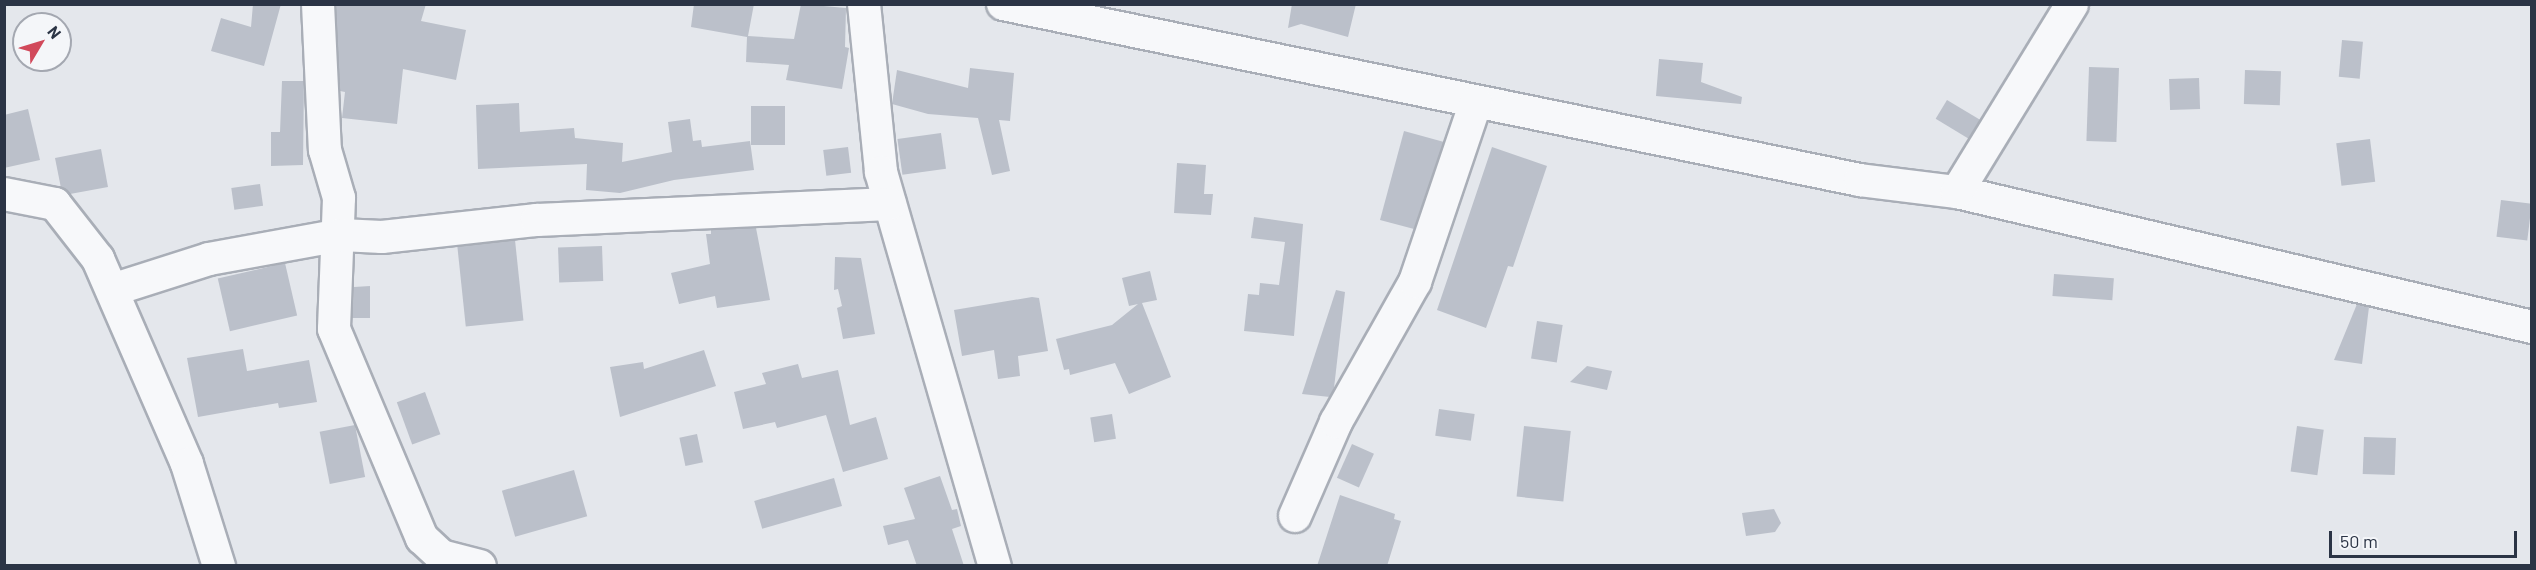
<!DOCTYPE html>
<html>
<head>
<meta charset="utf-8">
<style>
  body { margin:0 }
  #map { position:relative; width:2536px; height:570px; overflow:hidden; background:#e4e7ec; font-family:Barlow,sans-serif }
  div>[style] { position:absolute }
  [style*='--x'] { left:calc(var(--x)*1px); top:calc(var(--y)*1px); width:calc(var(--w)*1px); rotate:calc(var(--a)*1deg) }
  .building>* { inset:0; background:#bbc0ca; transform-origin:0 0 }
  .roads { filter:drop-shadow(2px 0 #a9aeb7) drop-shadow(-2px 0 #a9aeb7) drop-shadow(0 2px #a9aeb7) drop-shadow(0 -2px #a9aeb7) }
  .minor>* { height:32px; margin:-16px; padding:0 16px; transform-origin:16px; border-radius:16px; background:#f7f8fa }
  span { translate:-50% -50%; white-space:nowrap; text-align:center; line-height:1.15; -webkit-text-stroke:4.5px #f4f6f9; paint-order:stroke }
  .frame { position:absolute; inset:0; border:6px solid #2b3445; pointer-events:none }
  .north { position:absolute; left:12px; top:12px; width:60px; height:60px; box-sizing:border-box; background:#f4f6f9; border:2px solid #a4a8b1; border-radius:50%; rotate:52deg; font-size:16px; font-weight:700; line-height:24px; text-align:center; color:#2b3445 }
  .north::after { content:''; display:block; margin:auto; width:21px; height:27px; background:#d1495b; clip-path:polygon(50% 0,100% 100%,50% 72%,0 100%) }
  .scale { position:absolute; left:2329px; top:531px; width:188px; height:27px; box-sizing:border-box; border:3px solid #2b3445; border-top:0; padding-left:8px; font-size:18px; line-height:21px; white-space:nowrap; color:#2b3445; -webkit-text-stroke:4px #f4f6f9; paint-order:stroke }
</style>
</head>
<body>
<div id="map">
  <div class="building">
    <div style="clip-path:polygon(253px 4px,281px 4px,264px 66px,211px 51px,221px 18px,251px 27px)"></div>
    <div style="clip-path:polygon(336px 4px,426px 4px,421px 21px,466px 30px,456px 80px,403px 69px,397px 124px,342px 118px,345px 92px,340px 91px)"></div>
    <div style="clip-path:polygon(694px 4px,754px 4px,748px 36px,794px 39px,801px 4px,846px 8px,845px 47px,849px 48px,842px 89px,786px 80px,789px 65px,746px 62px,747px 37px,691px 27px)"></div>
    <div style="clip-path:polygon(1292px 4px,1356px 4px,1348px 37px,1301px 24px,1288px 28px)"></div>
    <div style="left:2342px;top:40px;width:21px;height:37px;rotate:5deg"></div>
    <div style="clip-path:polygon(1659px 59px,1703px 63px,1701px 82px,1742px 97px,1741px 104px,1656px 96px)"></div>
    <div style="left:2089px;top:67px;width:30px;height:74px;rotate:2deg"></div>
    <div style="clip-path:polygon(970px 68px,1014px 73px,1010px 121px,999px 120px,1010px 171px,992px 175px,978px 118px,928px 114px,892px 104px,897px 70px,968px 88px)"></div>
    <div style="left:2245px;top:70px;width:36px;height:34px;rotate:2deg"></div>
    <div style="left:2199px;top:78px;width:31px;height:30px;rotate:88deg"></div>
    <div style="clip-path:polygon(282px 81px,304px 81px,303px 165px,271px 166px,271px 132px,280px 132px)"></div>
    <div style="left:1947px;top:100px;width:39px;height:22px;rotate:31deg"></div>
    <div style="clip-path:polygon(519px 103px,520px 132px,574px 128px,575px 138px,623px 143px,622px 162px,672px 152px,668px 122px,690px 119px,693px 141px,701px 140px,702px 147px,750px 141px,754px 170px,674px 180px,620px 193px,586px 190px,587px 164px,478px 169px,476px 105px)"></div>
    <div style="left:751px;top:106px;width:34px;height:39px"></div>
    <div style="clip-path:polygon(28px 109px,40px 160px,4px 168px,4px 115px)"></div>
    <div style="clip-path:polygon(1404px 131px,1444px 142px,1414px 229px,1380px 220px)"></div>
    <div style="left:941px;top:133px;width:36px;height:44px;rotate:82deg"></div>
    <div style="left:2370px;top:139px;width:43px;height:34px;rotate:83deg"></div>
    <div style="left:848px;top:147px;width:26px;height:25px;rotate:83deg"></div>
    <div style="clip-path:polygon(1492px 147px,1547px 166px,1513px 267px,1508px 266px,1486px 328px,1437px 310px)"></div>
    <div style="clip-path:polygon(101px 149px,108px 187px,70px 194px,61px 188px,55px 158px)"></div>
    <div style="clip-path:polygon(1177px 163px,1206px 165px,1204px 194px,1213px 194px,1211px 215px,1174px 213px)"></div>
    <div style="left:260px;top:184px;width:22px;height:29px;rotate:82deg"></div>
    <div style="left:2501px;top:200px;width:31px;height:37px;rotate:7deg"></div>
    <div style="clip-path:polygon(1254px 217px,1303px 224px,1294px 336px,1244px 331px,1248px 294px,1259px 295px,1260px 283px,1279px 285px,1285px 242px,1251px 238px)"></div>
    <div style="clip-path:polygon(756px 228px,770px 300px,717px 308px,715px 296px,679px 304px,671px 273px,710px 264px,706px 234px,711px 234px,711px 230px)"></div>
    <div style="left:515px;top:240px;width:81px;height:58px;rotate:84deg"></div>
    <div style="left:602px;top:246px;width:35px;height:44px;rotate:88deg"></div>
    <div style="clip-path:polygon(835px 257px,861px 258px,875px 334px,843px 339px,837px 308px,842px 306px,838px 289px,834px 290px)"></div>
    <div style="left:285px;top:263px;width:54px;height:69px;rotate:77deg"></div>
    <div style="clip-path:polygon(1150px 271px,1157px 300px,1142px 303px,1171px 377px,1129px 394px,1115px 363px,1070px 375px,1069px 369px,1064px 370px,1056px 339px,1112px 325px,1138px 304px,1129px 306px,1122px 278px)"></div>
    <div style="left:2054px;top:274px;width:60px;height:22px;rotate:4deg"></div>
    <div style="clip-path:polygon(370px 286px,370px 318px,352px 318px,354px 287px)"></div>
    <div style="clip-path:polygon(1336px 290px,1345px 292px,1334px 388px,1330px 397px,1302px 394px)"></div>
    <div style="clip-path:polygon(1032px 297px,1039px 298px,1048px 351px,1018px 356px,1020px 376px,998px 379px,994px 350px,962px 356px,954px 310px)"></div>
    <div style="clip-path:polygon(2357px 304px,2369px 307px,2362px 364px,2334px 360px)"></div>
    <div style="left:1537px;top:321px;width:26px;height:38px;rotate:9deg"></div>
    <div style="clip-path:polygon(243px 349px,247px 371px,309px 360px,317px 402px,279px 408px,278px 403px,198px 417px,187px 358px)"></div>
    <div style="clip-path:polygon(704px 350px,716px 386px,620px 417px,610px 367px,643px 362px,644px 369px)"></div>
    <div style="clip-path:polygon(798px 364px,802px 378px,838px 370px,850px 425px,876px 417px,888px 459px,843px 472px,826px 415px,777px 428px,775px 422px,743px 429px,734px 392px,766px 384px,762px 373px)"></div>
    <div style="clip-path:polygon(1587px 366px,1612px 371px,1607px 390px,1570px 382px)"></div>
    <div style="left:425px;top:392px;width:45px;height:30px;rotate:70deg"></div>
    <div style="left:1439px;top:409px;width:36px;height:27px;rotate:8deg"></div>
    <div style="left:1112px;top:414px;width:25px;height:22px;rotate:81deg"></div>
    <div style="left:355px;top:425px;width:53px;height:36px;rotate:79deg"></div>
    <div style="left:1524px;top:426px;width:47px;height:71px;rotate:6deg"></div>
    <div style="left:2297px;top:426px;width:27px;height:46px;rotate:8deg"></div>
    <div style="left:697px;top:434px;width:29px;height:18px;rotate:78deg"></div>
    <div style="left:2364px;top:437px;width:32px;height:37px;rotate:2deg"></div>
    <div style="left:1352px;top:444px;width:24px;height:37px;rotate:24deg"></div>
    <div style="left:574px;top:470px;width:48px;height:75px;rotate:74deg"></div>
    <div style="clip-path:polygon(940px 476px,952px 510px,957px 509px,961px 526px,952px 529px,964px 566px,917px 566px,908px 540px,888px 545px,883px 526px,915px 519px,904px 488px)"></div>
    <div style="left:834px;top:478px;width:29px;height:83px;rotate:74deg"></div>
    <div style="clip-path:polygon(1340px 495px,1395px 514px,1394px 519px,1401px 521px,1387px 566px,1317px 566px)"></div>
    <div style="clip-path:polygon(1774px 509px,1781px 523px,1775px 532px,1746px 536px,1742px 513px)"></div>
  </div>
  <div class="roads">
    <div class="minor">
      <div style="--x:318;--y:4;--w:146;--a:87.3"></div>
      <div style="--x:325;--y:150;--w:50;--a:73.7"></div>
      <div style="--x:339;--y:198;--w:131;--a:92.2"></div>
      <div style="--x:334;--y:329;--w:227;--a:67.2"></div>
      <div style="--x:422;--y:538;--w:26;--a:43"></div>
      <div style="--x:441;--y:556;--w:40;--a:14.4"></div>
      <div style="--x:864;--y:4;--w:169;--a:84.2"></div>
      <div style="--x:881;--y:172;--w:410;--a:73.9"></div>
      <div style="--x:1003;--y:4;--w:875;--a:11.61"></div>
      <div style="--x:1860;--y:180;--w:98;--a:7.1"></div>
      <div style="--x:1957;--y:192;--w:591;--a:13.21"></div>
      <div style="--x:1957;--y:192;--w:220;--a:-58.5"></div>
      <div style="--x:4;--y:194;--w:52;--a:11.1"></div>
      <div style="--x:55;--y:204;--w:70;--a:52"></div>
      <div style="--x:98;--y:259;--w:223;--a:66.5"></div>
      <div style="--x:187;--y:464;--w:107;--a:72.6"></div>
      <div style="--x:112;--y:290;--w:102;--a:-17.7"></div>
      <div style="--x:209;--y:259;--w:134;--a:-10.3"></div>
      <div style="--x:341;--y:235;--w:41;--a:2.8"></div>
      <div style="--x:382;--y:237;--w:156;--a:-6.3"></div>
      <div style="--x:537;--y:220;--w:353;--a:-2.6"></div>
      <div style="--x:1295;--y:516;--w:103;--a:-66.4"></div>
      <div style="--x:1336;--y:422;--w:161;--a:-60.6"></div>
      <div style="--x:1415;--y:282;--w:190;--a:-71.3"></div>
    </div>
  </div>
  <div class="frame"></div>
  <div class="north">N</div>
  <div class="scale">50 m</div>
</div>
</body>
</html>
